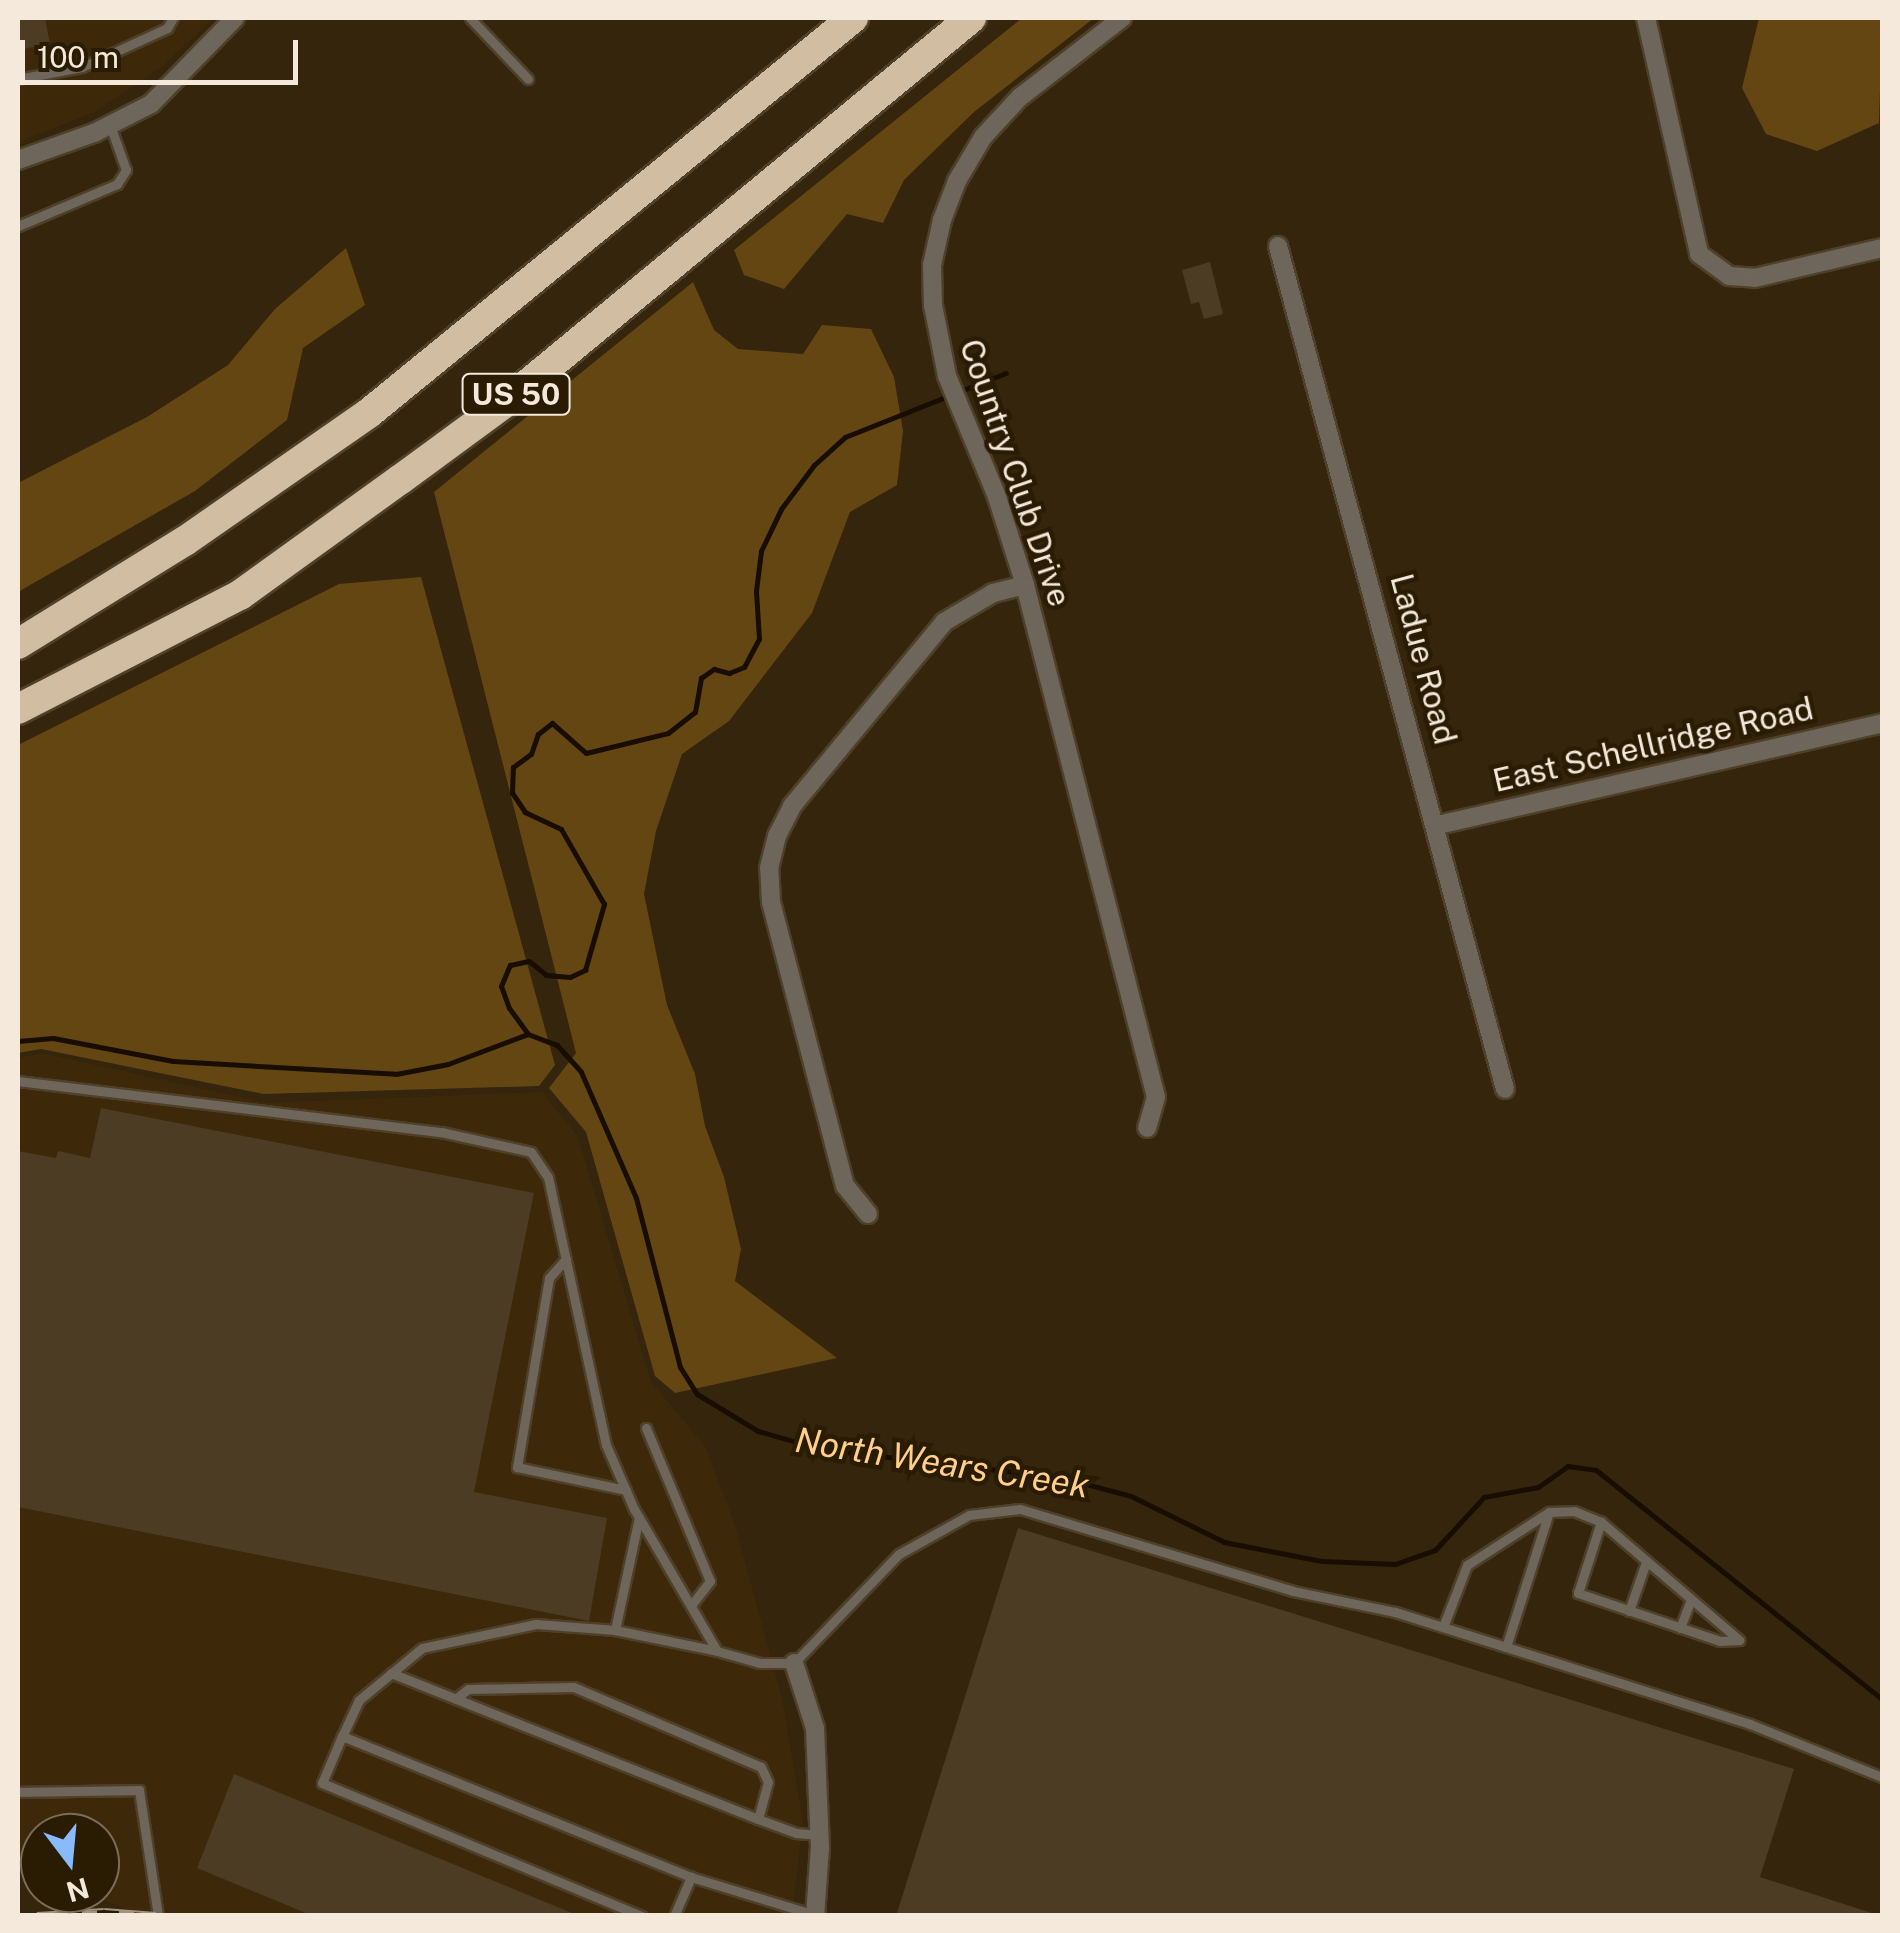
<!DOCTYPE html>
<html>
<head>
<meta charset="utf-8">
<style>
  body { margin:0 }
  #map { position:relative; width:1900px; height:1933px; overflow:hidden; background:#34250c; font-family:"Public Sans",sans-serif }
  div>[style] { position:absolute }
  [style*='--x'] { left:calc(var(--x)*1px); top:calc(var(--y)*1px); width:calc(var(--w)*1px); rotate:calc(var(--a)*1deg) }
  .built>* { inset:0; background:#3d2909 }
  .forest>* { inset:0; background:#644613 }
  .stream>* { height:5px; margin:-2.5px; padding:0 2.5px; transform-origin:2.5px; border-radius:2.5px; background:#190d00 }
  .building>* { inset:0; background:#4c3c23 }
  .roads { filter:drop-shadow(2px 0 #4f4029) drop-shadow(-2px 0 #4f4029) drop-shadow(0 2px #4f4029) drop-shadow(0 -2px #4f4029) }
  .service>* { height:9px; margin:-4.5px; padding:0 4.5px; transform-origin:4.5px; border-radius:4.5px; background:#6e665b }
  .minor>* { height:18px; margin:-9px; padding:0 9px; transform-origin:9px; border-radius:9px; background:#6e665b }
  .motorway>* { height:30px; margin:-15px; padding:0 15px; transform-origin:15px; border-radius:15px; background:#d1bda1 }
  .rail>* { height:9px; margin-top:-4.5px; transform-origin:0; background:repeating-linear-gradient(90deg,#2a1b03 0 15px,#a09481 0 30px); box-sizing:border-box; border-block:2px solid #a09481 }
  span { translate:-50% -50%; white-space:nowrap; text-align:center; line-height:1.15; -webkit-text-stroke:9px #2a1b03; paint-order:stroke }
  .shield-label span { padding:2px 8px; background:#2a1b03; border:2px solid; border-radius:8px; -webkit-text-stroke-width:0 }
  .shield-label { font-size:30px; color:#f4e9db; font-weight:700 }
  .street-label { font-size:32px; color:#f4e9db }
  .water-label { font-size:35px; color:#ffcf8b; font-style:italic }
  .frame { position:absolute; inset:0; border:20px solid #f4e9db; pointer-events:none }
  .north { position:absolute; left:20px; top:1813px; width:100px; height:100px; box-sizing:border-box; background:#2a1b03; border:2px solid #7b6d59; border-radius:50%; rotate:164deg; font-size:28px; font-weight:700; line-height:40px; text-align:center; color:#f4e9db }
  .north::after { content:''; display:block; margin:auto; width:35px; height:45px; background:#89bafc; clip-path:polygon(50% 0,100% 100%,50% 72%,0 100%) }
  .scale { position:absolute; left:20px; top:40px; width:278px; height:45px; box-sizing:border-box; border:5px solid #f4e9db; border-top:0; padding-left:12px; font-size:30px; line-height:35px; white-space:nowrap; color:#f4e9db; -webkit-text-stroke:8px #2a1b03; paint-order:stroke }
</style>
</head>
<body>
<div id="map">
  <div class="built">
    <div style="clip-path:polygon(18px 18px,213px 18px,163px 66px,94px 112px,18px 143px)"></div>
    <div style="clip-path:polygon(42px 1053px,266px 1103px,542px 1092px,578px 1137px,651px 1382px,705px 1446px,734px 1522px,782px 1698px,803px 1822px,792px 1915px,141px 1915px,87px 1893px,100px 1893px,100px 1833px,40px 1833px,40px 1873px,18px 1864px,18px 1058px)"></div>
  </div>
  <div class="forest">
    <div style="clip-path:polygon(1022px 18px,1094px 18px,974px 112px,904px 180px,883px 223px,847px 214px,784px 289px,744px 275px,734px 250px)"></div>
    <div style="clip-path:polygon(1759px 18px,1882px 18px,1879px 123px,1817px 151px,1766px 134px,1742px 88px)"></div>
    <div style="clip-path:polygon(346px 248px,365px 305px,303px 348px,287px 420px,195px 491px,18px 592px,18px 483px,147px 417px,228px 365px,275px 309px)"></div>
    <div style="clip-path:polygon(693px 282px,714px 330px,738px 349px,803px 354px,822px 325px,871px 329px,894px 377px,903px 431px,897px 485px,850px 512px,812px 613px,729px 721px,682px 754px,656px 831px,644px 894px,667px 1005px,695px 1074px,705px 1126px,724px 1177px,741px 1249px,735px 1281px,837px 1358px,675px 1393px,655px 1376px,586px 1132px,549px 1088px,576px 1053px,434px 492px)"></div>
    <div style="clip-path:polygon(421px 577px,555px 1065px,539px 1086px,264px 1094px,41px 1049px,18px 1053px,18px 745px,339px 584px)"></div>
  </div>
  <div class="stream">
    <div style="--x:528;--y:1034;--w:32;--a:-126"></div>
    <div style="--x:509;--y:1008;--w:23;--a:-110"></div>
    <div style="--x:501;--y:986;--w:23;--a:-67"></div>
    <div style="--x:510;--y:965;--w:19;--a:-12"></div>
    <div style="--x:529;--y:961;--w:22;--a:39"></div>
    <div style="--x:546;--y:975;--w:24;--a:5"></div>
    <div style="--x:570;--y:977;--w:17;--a:-25"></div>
    <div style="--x:585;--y:970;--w:69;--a:-73.9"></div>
    <div style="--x:604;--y:904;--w:86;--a:-119.8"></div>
    <div style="--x:561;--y:829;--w:40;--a:-155"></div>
    <div style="--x:525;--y:812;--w:23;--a:-124"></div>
    <div style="--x:512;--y:793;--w:26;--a:-88"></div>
    <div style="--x:513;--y:767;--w:22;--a:-36"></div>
    <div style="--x:531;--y:754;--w:21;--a:-71"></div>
    <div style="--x:538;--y:734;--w:18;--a:-38"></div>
    <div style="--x:552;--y:723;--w:45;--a:41.4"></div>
    <div style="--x:586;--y:753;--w:84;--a:-13.7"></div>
    <div style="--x:668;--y:733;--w:34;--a:-38"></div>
    <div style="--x:695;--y:712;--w:35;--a:-80"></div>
    <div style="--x:701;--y:678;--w:16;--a:-35"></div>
    <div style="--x:714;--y:669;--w:16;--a:15"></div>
    <div style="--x:729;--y:673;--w:16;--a:-22"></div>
    <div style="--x:744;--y:667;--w:32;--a:-62"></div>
    <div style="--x:759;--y:639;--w:48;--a:-93.6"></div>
    <div style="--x:756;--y:591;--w:40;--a:-82.9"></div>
    <div style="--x:761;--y:551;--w:47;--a:-64.5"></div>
    <div style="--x:781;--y:509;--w:55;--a:-53.1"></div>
    <div style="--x:814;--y:465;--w:42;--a:-42.1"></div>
    <div style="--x:845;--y:437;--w:173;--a:-21.7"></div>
    <div style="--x:18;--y:1041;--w:35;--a:-5"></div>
    <div style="--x:53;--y:1038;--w:122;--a:10.9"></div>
    <div style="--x:173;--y:1061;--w:223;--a:3.3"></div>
    <div style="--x:396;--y:1074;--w:53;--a:-10.9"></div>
    <div style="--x:448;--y:1064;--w:85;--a:-20.6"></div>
    <div style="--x:528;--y:1034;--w:31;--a:21"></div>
    <div style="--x:557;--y:1045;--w:36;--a:48"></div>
    <div style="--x:581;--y:1072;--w:137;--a:66.4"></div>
    <div style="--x:636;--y:1198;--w:175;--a:75.4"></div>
    <div style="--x:680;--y:1367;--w:32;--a:58"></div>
    <div style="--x:697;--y:1394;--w:71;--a:31.2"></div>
    <div style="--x:758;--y:1431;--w:66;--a:15.9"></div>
    <div style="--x:821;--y:1449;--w:244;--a:6.8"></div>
    <div style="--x:1063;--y:1478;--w:70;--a:14.8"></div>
    <div style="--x:1131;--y:1496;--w:104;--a:26.3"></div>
    <div style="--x:1224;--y:1542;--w:100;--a:11"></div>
    <div style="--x:1322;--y:1561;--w:73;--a:2.4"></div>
    <div style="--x:1395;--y:1564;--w:42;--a:-19.3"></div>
    <div style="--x:1435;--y:1550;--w:72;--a:-47.2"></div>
    <div style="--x:1484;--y:1497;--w:55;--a:-10.5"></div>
    <div style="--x:1538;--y:1487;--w:37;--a:-35"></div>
    <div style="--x:1568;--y:1466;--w:28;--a:8"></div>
    <div style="--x:1596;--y:1470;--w:366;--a:38.7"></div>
  </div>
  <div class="building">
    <div style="clip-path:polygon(18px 18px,45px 18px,50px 44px,18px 50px)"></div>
    <div style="clip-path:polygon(1210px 262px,1223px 314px,1204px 319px,1199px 302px,1191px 304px,1182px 270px)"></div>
    <div style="clip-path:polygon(101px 1108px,534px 1193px,474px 1492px,607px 1518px,589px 1621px,18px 1507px,18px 1151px,56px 1158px,58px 1151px,90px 1158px)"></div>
    <div style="clip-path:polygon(1018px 1528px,1794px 1769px,1760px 1877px,1881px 1916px,896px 1916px)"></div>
    <div style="clip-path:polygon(234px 1774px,577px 1915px,577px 1916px,313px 1916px,197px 1868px)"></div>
  </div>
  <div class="roads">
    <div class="service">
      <div style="--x:470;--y:18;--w:84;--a:46.4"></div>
      <div style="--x:18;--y:79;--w:65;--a:-10.6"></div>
      <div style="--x:82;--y:67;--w:94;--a:-24.6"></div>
      <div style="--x:167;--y:28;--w:12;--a:-59"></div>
      <div style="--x:18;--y:226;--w:108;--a:-23"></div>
      <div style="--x:117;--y:184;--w:17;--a:-57"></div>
      <div style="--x:126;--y:170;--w:48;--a:-109.6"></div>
      <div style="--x:18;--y:1081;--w:426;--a:6.9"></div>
      <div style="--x:441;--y:1132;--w:92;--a:12.5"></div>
      <div style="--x:531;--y:1152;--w:30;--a:56"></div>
      <div style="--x:548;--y:1177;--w:274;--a:77.8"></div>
      <div style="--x:606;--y:1445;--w:70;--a:66.4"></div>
      <div style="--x:634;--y:1509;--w:164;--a:59.7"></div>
      <div style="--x:717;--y:1651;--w:45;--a:15.6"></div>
      <div style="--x:760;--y:1663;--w:34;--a:0"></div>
      <div style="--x:794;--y:1663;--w:151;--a:-46.1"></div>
      <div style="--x:899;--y:1554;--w:80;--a:-29.1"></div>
      <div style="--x:969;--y:1515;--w:51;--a:-6.7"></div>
      <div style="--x:1020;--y:1509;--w:285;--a:16.7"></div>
      <div style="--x:1293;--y:1591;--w:104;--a:11.6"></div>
      <div style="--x:1395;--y:1612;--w:372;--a:17.5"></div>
      <div style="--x:1750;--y:1724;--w:142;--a:21.9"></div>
      <div style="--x:566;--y:1259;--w:25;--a:132"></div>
      <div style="--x:549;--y:1278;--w:192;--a:99.6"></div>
      <div style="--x:517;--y:1467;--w:111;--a:11.9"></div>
      <div style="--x:646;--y:1428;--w:166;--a:67.3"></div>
      <div style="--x:710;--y:1581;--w:31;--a:128"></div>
      <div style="--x:639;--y:1517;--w:116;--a:102"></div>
      <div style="--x:615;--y:1630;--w:104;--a:11.6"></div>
      <div style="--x:1629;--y:1611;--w:52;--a:-70.9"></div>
      <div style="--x:1443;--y:1627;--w:66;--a:-68.8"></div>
      <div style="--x:1467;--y:1565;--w:98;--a:-32.9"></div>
      <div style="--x:1680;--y:1628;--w:30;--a:-69"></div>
      <div style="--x:615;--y:1630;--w:79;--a:-175.7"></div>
      <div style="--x:536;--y:1624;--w:116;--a:168.1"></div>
      <div style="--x:422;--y:1648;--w:82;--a:140.5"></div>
      <div style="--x:359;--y:1700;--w:40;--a:115"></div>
      <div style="--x:342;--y:1736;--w:376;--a:22"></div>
      <div style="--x:691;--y:1877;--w:130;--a:17"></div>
      <div style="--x:1506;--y:1647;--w:142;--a:-72.3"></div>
      <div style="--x:1549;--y:1512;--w:25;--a:-2"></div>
      <div style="--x:1574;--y:1511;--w:29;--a:22"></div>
      <div style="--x:1601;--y:1522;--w:182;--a:40.5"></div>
      <div style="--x:1739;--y:1640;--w:19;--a:177"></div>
      <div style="--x:1720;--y:1641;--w:150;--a:-161.3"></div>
      <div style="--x:1578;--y:1593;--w:75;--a:-72.1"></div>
      <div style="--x:391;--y:1673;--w:395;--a:21.7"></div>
      <div style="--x:758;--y:1819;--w:38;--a:-75"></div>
      <div style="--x:768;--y:1782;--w:17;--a:-115"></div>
      <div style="--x:761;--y:1767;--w:204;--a:-156.9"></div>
      <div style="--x:573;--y:1687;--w:105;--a:178.9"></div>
      <div style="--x:468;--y:1689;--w:16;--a:142"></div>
      <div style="--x:342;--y:1736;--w:51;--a:113.1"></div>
      <div style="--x:322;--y:1783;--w:347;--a:22.6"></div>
      <div style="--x:18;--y:1792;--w:121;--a:-0.9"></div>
      <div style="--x:139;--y:1790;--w:127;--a:81.4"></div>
      <div style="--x:758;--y:1819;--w:40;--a:20.2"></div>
      <div style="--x:796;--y:1833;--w:23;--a:5"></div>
      <div style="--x:674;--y:1916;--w:43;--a:-66.4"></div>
    </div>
    <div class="minor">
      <div style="--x:1122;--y:18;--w:129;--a:142.2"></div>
      <div style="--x:1020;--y:97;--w:54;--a:132.8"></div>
      <div style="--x:983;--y:137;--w:51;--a:120.6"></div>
      <div style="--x:957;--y:181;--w:42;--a:111"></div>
      <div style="--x:942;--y:220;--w:46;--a:102.5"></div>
      <div style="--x:932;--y:265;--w:40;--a:88.6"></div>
      <div style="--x:933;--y:305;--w:72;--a:78.8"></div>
      <div style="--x:947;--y:376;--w:131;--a:67.5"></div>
      <div style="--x:997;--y:497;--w:92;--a:72.3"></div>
      <div style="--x:1025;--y:585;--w:528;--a:75.65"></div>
      <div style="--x:1156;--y:1097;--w:32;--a:106"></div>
      <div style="--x:1646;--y:18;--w:242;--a:77.3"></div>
      <div style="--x:1699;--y:254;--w:37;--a:36"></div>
      <div style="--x:1729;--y:276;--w:26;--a:4"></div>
      <div style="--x:1755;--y:278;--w:130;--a:-13.3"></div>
      <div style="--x:18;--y:160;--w:81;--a:-19.6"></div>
      <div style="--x:94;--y:133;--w:64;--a:-27"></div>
      <div style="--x:151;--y:104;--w:120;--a:-45.7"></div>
      <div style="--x:1278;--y:246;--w:873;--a:74.93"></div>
      <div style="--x:1438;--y:825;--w:456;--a:-12.9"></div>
      <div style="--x:868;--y:1214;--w:36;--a:-129"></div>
      <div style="--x:845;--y:1186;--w:293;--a:-104.6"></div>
      <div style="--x:771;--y:902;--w:34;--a:-93"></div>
      <div style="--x:769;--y:868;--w:33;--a:-76"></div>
      <div style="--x:777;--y:836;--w:34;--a:-63"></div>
      <div style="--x:792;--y:806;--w:239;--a:-50.4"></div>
      <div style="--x:944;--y:622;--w:57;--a:-30.6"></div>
      <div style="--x:993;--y:593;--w:33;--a:-14"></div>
      <div style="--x:794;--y:1663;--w:68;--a:72.1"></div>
      <div style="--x:815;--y:1728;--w:119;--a:87.6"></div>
      <div style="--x:820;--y:1847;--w:69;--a:94.1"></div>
    </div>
    <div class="motorway">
      <div style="--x:18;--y:644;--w:196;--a:-31.7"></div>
      <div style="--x:185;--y:541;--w:224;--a:-34.8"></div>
      <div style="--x:369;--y:413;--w:625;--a:-39.22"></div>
      <div style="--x:18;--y:709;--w:250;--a:-27.2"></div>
      <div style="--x:240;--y:595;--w:198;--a:-35.8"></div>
      <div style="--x:401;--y:479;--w:132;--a:-36.3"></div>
      <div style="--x:507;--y:401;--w:602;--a:-39.54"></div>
    </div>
  </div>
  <div class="rail">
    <div style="--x:37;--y:1916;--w:67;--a:-3.4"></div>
    <div style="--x:104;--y:1912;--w:52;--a:4.4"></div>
  </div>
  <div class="shield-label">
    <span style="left:516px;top:394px">US 50</span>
  </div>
  <div class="street-label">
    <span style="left:1015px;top:473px;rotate:71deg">Country Club Drive</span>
    <span style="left:1423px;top:659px;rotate:75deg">Ladue Road</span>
    <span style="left:1653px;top:745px;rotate:-13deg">East Schellridge Road</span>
  </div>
  <div class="water-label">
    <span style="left:942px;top:1463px;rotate:9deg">North Wears Creek</span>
  </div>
  <div class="frame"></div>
  <div class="north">N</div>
  <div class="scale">100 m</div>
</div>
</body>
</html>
